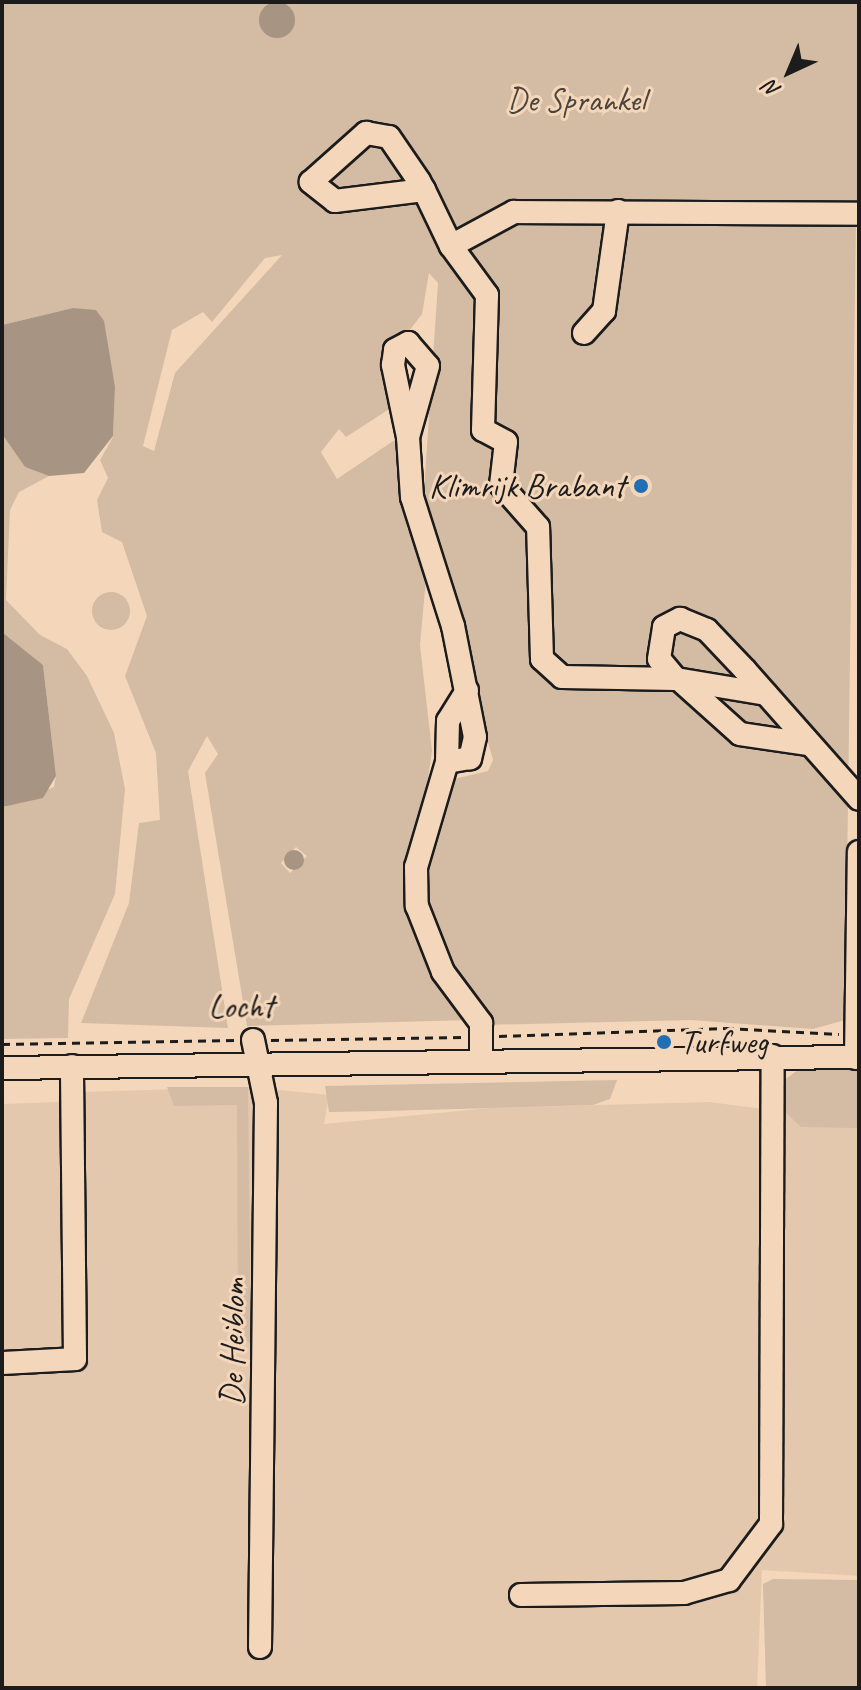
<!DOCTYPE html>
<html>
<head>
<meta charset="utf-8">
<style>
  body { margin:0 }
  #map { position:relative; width:861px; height:1690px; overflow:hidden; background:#f4d7ba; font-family:Caveat,sans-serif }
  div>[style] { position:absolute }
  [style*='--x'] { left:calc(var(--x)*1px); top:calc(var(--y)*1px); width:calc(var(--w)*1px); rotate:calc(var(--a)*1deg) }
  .built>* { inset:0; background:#e3c8ad }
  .green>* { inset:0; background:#d4bba3 }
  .round { border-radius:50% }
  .water>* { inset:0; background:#a79482 }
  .path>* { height:3px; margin-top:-1.5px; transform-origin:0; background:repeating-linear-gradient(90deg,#1c1c1c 0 8px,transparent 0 14px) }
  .roads { filter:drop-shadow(2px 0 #1c1c1c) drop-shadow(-2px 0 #1c1c1c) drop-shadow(0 2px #1c1c1c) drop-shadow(0 -2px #1c1c1c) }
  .minor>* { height:22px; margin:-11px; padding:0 11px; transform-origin:11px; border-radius:11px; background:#f4d7ba }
  .dots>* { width:22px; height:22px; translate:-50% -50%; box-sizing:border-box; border:4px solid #f4d7ba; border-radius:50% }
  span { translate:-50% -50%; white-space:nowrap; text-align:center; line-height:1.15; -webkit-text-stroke:6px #f4d7ba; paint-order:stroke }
  .park-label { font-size:34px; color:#4a443e }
  .poi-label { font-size:34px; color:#1c1c1c }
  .right { translate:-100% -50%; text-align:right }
  .left { translate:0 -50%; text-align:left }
  .street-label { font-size:34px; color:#1c1c1c }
  .frame { position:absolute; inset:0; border:4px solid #1c1c1c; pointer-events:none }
  .north { position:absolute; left:749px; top:32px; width:80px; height:80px; -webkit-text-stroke:6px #f4d7ba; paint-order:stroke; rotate:224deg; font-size:22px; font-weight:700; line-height:32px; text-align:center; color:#1c1c1c }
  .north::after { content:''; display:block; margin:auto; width:28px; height:36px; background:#1c1c1c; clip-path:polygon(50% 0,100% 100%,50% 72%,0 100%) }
</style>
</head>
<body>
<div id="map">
  <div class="built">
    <div style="clip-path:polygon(248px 1087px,329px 1095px,324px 1124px,490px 1108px,709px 1102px,859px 1121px,859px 1576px,762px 1570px,757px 1688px,2px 1688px,2px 1104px,57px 1102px,82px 1092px)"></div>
  </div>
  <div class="green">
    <div style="clip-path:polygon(evenodd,2px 2px,859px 2px,859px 200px,848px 207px,848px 220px,856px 221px,845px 1020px,813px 1029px,691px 1020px,484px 1025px,477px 1016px,484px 1008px,444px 960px,428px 931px,429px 840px,454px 779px,488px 771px,493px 760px,423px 506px,438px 283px,429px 273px,422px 314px,386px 361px,394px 406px,346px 437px,339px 429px,321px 452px,337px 479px,399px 437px,407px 528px,427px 568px,420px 645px,432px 751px,409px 906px,430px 960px,472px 1020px,247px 1026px,205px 773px,218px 754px,207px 736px,188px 771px,228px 1028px,81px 1023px,129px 903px,139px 823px,160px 820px,156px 753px,125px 676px,147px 616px,122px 542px,102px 532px,97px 500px,108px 478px,100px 460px,113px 437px,115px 387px,100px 315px,73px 308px,2px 325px,2px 2px,282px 255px,175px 373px,154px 451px,143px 446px,172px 330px,203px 312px,212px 322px,265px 258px,282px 255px,2px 2px,296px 847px,307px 856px,290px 873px,281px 863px,296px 847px)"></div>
    <div style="clip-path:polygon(2px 434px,25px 467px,49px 476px,19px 492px,10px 510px,6px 600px,40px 635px,67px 649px,87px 676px,114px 733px,125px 789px,115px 894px,69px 999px,68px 1038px,2px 1039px,2px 807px,54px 787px,56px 776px,43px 665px,2px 632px)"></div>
    <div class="round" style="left:92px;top:592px;width:38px;height:38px"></div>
    <div style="clip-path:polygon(859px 1067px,859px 1128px,801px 1127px,783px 1110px,783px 1081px,798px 1070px)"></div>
    <div style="clip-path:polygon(617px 1080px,610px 1099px,593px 1105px,385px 1111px,329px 1112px,325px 1086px)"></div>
    <div style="clip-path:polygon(167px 1087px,248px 1087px,251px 1344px,238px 1335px,237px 1105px,174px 1106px)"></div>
    <div style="clip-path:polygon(773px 1579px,859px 1580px,859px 1688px,766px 1688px,763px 1584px)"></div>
  </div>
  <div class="water">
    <div class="round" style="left:259px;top:2px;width:36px;height:36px"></div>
    <div style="clip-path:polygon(73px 308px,96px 310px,104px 321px,115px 387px,113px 436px,84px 473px,49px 476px,25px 467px,2px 434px,2px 325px)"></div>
    <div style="clip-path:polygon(2px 632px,43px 665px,56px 776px,43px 798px,2px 807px)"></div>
    <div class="round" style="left:284px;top:850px;width:20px;height:20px"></div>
  </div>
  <div class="path">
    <div style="--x:499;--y:1036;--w:227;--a:-2"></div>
    <div style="--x:726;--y:1028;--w:113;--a:3"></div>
    <div style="--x:271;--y:1040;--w:193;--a:-0.9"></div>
    <div style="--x:2;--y:1044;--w:234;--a:-1"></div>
  </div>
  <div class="roads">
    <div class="minor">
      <div style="--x:424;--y:190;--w:90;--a:173"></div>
      <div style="--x:335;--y:201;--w:31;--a:-142"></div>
      <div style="--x:311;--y:182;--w:74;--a:-41.7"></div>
      <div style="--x:366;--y:133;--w:23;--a:10"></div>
      <div style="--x:389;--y:137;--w:53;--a:55.7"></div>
      <div style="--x:419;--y:181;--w:10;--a:61"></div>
      <div style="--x:424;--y:190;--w:62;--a:64.3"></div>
      <div style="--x:584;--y:333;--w:30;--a:-48"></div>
      <div style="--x:604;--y:311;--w:101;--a:-82"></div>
      <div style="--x:408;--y:437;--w:74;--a:-101.8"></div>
      <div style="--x:393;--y:365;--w:15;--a:-82"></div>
      <div style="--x:395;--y:350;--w:15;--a:-28"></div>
      <div style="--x:408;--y:343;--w:30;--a:49"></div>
      <div style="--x:428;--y:366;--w:74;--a:105.7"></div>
      <div style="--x:408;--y:437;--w:60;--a:86.2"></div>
      <div style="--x:412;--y:497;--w:135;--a:72.4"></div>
      <div style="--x:453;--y:626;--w:113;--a:78.8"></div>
      <div style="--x:475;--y:737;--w:22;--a:103"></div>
      <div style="--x:470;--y:758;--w:23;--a:170"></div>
      <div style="--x:447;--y:762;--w:109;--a:106.4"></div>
      <div style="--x:416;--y:867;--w:39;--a:89"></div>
      <div style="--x:417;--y:906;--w:71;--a:68.5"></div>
      <div style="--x:443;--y:972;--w:64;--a:53.3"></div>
      <div style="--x:481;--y:1023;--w:36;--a:90"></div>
      <div style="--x:676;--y:679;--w:114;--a:-179"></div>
      <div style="--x:562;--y:677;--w:27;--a:-138"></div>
      <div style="--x:542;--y:659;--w:132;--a:-91.7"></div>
      <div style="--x:538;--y:527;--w:56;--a:-131.4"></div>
      <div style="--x:501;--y:485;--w:43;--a:-83.4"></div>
      <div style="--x:506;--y:442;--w:26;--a:-152"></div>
      <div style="--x:483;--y:430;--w:135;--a:-88.3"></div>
      <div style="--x:487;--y:295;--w:61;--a:-126.3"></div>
      <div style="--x:451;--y:246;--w:72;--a:-28.4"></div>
      <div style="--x:514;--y:212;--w:345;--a:0.3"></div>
      <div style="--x:682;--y:682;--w:78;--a:41.9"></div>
      <div style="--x:740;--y:734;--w:69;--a:8.4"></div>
      <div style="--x:766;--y:694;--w:91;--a:-170.5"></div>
      <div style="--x:676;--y:679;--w:26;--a:-130"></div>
      <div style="--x:659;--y:659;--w:32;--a:-81"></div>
      <div style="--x:664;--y:627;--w:18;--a:-27"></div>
      <div style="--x:680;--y:619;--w:29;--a:22"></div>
      <div style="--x:707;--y:630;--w:55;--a:46.5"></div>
      <div style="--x:745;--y:670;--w:172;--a:48.5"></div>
      <div style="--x:447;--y:762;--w:41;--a:-88.6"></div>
      <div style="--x:448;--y:721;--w:36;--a:-58"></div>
      <div style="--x:253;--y:1040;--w:64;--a:78.3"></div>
      <div style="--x:266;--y:1103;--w:544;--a:90.63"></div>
      <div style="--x:856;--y:1058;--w:206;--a:-89.2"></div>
      <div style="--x:2;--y:1068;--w:857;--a:-0.74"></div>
      <div style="--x:2;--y:1363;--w:73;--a:-3.1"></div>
      <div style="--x:75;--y:1359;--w:293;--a:-90.6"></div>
      <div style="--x:521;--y:1595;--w:163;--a:-0.7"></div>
      <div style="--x:684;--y:1593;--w:47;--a:-16.1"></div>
      <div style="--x:729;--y:1580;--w:70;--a:-53.1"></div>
      <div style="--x:771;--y:1524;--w:468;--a:-89.8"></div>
    </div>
  </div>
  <div class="dots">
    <div style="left:641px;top:486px;background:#1f6fb2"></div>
    <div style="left:664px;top:1042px;background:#1f6fb2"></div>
  </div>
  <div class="park-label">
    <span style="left:576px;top:100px">De Sprankel</span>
  </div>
  <div class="poi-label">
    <span class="right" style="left:625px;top:486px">Klimrijk Brabant</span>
    <span class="left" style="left:680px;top:1042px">Turfweg</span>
  </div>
  <div class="street-label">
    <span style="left:241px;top:1006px;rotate:-1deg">Locht</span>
    <span style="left:232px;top:1342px;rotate:-89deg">De Heiblom</span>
  </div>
  <div class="frame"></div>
  <div class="north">N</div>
</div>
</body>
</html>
